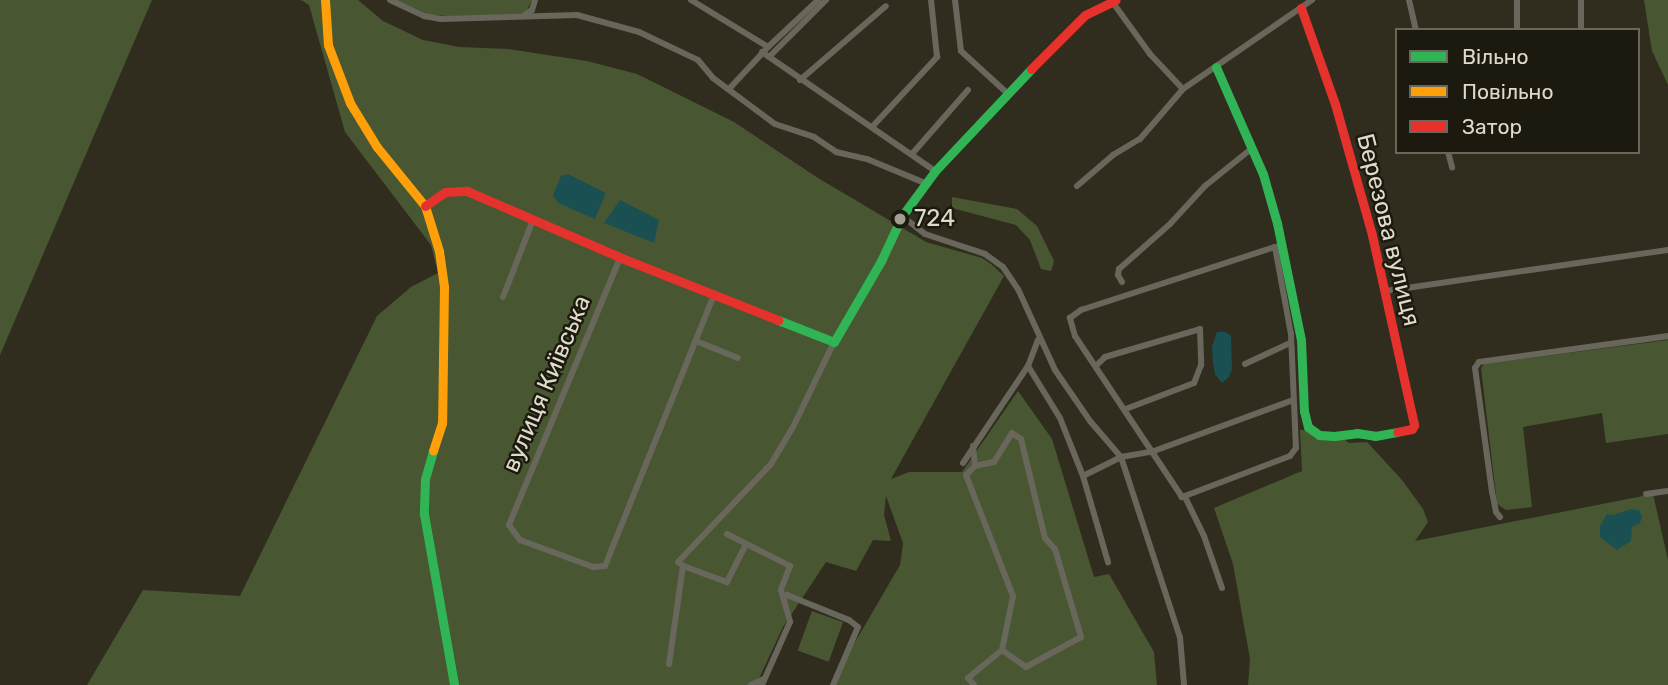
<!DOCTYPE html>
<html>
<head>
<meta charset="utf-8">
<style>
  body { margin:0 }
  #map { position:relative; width:1668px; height:685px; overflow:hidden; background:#302d1f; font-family:Rubik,sans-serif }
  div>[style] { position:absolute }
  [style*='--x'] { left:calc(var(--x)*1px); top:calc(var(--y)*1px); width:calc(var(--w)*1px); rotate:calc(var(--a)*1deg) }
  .green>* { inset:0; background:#485731; transform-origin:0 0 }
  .water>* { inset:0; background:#1b5053 }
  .street>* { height:6px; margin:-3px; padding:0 3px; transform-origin:3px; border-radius:3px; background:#69675b }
  .fast>* { height:9px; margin:-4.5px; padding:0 4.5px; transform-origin:4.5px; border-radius:4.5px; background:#30b455 }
  .slow>* { height:9px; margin:-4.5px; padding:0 4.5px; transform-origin:4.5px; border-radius:4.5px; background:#ff9f0a }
  .jam>* { height:9px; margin:-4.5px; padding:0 4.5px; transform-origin:4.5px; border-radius:4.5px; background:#e5322d }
  .dots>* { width:19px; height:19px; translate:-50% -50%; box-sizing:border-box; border:4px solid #1c1a0e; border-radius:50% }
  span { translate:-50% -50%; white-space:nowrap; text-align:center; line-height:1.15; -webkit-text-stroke:5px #1c1a0e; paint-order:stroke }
  .poi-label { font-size:24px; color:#dedbcb }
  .left { translate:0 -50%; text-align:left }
  .street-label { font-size:24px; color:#dedbcb }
  .legend { position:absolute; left:1395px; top:28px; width:245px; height:126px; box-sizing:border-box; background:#1c1a0e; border:2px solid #6a675a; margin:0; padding:9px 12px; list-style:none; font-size:21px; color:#dedbcb }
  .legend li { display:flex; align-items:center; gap:14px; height:35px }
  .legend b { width:35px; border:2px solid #6a675a }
</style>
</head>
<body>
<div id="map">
  <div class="green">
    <div style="clip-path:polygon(0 0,152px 0,0 355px)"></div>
    <div style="clip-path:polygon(301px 0,358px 0,383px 21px,423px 40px,459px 47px,508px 49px,587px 61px,637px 74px,734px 122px,818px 178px,926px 242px,982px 258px,991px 264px,1004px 276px,891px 479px,909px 472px,962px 472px,1018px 391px,1052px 439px,1094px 577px,1109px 574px,1154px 652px,1157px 685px,830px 685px,900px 565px,903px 543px,886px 496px,884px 515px,891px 541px,873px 540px,856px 571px,826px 562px,783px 627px,756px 685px,87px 685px,143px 590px,240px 596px,377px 316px,411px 287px,438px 273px,431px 245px,345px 132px,309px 5px)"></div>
    <div style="clip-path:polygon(396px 0,532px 0,525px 14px,450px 16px,430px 15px)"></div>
    <div style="clip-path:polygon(1644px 0,1668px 0,1668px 85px,1652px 51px)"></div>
    <div style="clip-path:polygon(952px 197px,1017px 209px,1037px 226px,1054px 261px,1051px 271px,1041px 269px,1030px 240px,1016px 225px,952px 208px)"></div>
    <div style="clip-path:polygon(1668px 340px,1668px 434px,1606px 443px,1602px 413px,1523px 427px,1532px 507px,1506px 510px,1497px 504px,1481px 368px,1484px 364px)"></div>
    <div style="clip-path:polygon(1300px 430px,1335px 432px,1349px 443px,1367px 442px,1402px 480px,1423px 509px,1428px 522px,1415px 541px,1653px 494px,1668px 560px,1668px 685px,1248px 685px,1250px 659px,1233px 564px,1214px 508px,1302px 471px)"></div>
    <div style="left:812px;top:611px;width:33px;height:42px;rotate:20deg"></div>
  </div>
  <div class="water">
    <div style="clip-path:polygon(568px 174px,606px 193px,595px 219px,558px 203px,553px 195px,561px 176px)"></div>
    <div style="clip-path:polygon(620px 200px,659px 220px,654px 243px,604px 223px)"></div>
    <div style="clip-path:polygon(1217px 332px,1226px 332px,1231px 336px,1232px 369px,1229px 377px,1222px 383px,1215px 374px,1213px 363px,1212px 347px)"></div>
    <div style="clip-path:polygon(1631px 509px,1639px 510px,1642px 517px,1640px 523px,1632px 527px,1631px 541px,1617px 550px,1600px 537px,1600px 526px,1607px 514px,1613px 515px)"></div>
  </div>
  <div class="street">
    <div style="--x:390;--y:0;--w:38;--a:25"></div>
    <div style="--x:424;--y:16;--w:17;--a:10"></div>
    <div style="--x:441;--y:19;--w:136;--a:-1.7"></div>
    <div style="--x:577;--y:15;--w:64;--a:15.3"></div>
    <div style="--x:639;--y:32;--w:65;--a:25.4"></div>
    <div style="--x:698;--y:60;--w:23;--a:50"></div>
    <div style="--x:713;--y:78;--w:77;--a:36.6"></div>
    <div style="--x:775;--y:124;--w:41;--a:18.4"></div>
    <div style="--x:814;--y:137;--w:27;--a:34"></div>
    <div style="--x:836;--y:152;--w:32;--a:13"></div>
    <div style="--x:867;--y:159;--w:63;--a:22.5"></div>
    <div style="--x:691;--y:0;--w:90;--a:31.4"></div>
    <div style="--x:768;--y:47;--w:57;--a:132.9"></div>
    <div style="--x:955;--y:0;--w:51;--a:83.3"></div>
    <div style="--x:961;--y:51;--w:62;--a:42.4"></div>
    <div style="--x:1111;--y:0;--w:67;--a:54.2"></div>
    <div style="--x:1150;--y:54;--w:48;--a:46.7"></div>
    <div style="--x:1183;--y:89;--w:157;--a:-34.6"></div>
    <div style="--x:1409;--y:0;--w:31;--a:77"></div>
    <div style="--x:526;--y:14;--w:7;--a:-34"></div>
    <div style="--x:532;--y:10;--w:10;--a:-73"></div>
    <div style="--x:1517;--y:30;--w:30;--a:-90"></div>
    <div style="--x:1581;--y:30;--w:30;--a:-90"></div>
    <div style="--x:768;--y:47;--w:69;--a:-43.2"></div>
    <div style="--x:762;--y:52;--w:210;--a:34.5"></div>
    <div style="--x:769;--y:57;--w:81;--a:-45"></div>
    <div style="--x:800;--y:80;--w:113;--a:-40.7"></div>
    <div style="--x:872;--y:127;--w:96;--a:-47.1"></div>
    <div style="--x:937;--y:57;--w:57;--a:-96"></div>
    <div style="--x:1448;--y:152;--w:16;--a:75"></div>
    <div style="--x:912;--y:154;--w:85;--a:-48.8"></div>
    <div style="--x:1077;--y:186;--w:48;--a:-40.7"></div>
    <div style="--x:1113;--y:155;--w:31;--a:-31"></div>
    <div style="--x:1140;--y:139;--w:66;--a:-49.3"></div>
    <div style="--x:902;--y:216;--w:29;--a:38"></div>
    <div style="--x:925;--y:234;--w:63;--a:18.4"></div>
    <div style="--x:985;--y:254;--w:22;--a:36"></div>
    <div style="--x:1003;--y:267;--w:27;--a:56"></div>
    <div style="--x:1018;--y:289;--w:89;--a:65.4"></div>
    <div style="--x:1055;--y:370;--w:62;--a:55.5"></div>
    <div style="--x:1090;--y:421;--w:48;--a:49.3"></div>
    <div style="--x:1121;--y:457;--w:189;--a:71.9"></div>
    <div style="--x:1180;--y:637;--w:48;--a:85.2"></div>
    <div style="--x:1275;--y:247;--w:88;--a:79.6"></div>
    <div style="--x:1291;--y:334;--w:114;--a:87.5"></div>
    <div style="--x:1296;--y:448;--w:10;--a:127"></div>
    <div style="--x:1290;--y:456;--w:116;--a:159.2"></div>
    <div style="--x:1182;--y:497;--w:193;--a:-123.6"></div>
    <div style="--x:1075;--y:336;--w:19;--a:-106"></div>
    <div style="--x:1070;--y:318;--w:14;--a:-36"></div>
    <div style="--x:1081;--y:310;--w:204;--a:-18"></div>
    <div style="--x:1275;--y:247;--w:7;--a:-8"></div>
    <div style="--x:620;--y:258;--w:289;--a:112.6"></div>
    <div style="--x:509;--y:525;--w:19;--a:54"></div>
    <div style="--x:520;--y:540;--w:78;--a:20.3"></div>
    <div style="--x:593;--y:567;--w:12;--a:-5"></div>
    <div style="--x:605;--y:566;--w:294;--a:-68.1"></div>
    <div style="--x:1122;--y:282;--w:8;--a:-120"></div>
    <div style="--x:1118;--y:275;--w:6;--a:-81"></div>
    <div style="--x:1119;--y:269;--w:68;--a:-41.4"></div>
    <div style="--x:1170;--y:224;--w:52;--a:-47.4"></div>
    <div style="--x:1205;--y:186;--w:59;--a:-38.8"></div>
    <div style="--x:1386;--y:291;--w:285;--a:-8.3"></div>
    <div style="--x:503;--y:297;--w:83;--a:-68.7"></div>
    <div style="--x:696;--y:341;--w:45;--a:22"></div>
    <div style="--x:1245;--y:364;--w:50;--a:-25"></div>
    <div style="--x:1028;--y:366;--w:61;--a:58.4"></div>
    <div style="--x:1060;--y:418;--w:62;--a:68.4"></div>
    <div style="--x:1083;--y:476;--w:90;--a:73.8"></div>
    <div style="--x:1096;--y:366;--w:13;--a:-45"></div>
    <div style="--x:1105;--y:357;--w:99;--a:-16.4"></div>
    <div style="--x:1200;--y:329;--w:36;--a:88"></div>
    <div style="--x:1201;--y:365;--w:19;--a:111"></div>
    <div style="--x:1194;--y:383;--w:73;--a:159.1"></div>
    <div style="--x:973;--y:446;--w:20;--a:84"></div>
    <div style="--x:975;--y:466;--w:13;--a:135"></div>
    <div style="--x:966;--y:475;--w:130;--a:68.8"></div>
    <div style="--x:1013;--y:596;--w:55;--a:101.5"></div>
    <div style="--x:1002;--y:650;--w:44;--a:140.5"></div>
    <div style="--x:968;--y:678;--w:9;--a:49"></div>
    <div style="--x:963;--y:463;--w:117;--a:-56.2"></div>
    <div style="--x:1028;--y:366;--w:28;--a:-69"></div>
    <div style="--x:975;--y:466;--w:19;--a:-12"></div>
    <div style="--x:994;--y:462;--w:34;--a:-58"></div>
    <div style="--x:1012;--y:433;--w:11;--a:34"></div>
    <div style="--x:1021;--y:439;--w:102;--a:76.4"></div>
    <div style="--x:1045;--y:538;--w:15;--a:48"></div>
    <div style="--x:1055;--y:549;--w:92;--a:73.5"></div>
    <div style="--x:1081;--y:637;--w:63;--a:151.4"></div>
    <div style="--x:1026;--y:667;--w:29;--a:-145"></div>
    <div style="--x:1083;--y:476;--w:42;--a:-26.6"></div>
    <div style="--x:1121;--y:457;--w:34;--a:-10"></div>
    <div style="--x:1154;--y:451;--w:148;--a:-20.1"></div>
    <div style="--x:1646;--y:494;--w:22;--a:-8"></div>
    <div style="--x:1185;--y:497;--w:43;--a:64"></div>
    <div style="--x:1204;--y:536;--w:55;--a:70.9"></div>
    <div style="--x:1500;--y:517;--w:6;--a:-129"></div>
    <div style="--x:1496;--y:512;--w:20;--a:-101"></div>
    <div style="--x:1492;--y:492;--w:125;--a:-97.8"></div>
    <div style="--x:1475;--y:368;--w:7;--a:-56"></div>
    <div style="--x:1479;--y:362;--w:191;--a:-7.8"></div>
    <div style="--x:727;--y:534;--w:71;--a:26.9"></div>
    <div style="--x:790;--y:566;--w:26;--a:111"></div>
    <div style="--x:781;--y:590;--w:33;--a:74"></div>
    <div style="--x:790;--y:622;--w:69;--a:114"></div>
    <div style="--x:683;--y:566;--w:47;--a:20"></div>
    <div style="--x:727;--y:582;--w:42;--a:-63.4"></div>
    <div style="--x:785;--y:597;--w:3;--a:-45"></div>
    <div style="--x:787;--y:595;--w:67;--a:22"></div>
    <div style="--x:849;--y:620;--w:11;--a:38"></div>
    <div style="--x:858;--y:627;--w:63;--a:113.3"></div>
    <div style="--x:669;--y:664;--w:99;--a:-81.9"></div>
    <div style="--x:683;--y:566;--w:6;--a:-141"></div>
    <div style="--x:678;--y:562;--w:135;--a:-46.5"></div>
    <div style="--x:771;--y:464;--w:43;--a:-59.3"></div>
    <div style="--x:793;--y:427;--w:94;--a:-64.2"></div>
    <div style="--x:751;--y:685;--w:14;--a:-25"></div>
  </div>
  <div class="fast">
    <div style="--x:1216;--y:67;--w:117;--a:66.3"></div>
    <div style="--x:1263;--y:174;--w:51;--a:74.1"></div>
    <div style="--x:1277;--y:223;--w:119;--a:78.4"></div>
    <div style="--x:1301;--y:340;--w:71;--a:87.6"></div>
    <div style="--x:1304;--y:411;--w:16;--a:76"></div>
    <div style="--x:1308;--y:427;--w:14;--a:36"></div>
    <div style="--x:1319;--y:435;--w:15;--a:4"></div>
    <div style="--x:1334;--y:436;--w:23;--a:-7"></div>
    <div style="--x:1357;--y:433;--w:18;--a:9"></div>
    <div style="--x:1375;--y:436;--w:22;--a:-10"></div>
    <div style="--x:778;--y:320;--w:60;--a:21.4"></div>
    <div style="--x:834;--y:342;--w:94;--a:-59.9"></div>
    <div style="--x:881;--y:261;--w:50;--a:-65"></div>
    <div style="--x:902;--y:216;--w:56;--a:-53.7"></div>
    <div style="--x:935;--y:171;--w:140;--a:-46.7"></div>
    <div style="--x:433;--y:451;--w:29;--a:106"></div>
    <div style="--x:425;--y:479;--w:35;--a:92"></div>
    <div style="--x:424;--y:514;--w:174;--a:80"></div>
  </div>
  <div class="slow">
    <div style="--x:325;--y:0;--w:45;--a:86.2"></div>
    <div style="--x:328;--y:45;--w:62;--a:69.2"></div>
    <div style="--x:350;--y:103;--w:52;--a:58.5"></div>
    <div style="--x:377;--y:147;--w:76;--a:50.9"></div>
    <div style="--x:425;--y:206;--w:47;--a:72.7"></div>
    <div style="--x:439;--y:251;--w:36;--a:82"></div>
    <div style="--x:444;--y:287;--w:136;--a:90.8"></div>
    <div style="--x:442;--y:423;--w:29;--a:108"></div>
  </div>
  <div class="jam">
    <div style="--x:1301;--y:8;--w:102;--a:70.5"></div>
    <div style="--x:1335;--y:104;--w:136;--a:74.2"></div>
    <div style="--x:1372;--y:235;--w:195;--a:77.5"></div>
    <div style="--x:1414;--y:425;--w:4;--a:117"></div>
    <div style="--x:1412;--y:429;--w:15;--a:169"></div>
    <div style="--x:1031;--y:69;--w:76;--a:-45"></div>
    <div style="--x:1085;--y:15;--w:34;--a:-26"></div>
    <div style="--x:425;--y:206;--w:24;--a:-35"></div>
    <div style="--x:445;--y:192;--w:22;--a:-3"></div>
    <div style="--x:467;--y:191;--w:171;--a:23.4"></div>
    <div style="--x:624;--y:259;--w:166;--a:21.6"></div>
  </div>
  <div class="dots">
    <div style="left:900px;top:219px;background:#a19e8f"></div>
  </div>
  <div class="poi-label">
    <span class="left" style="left:914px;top:219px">724</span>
  </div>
  <div class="street-label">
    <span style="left:1388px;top:230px;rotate:76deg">Березова вулиця</span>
    <span style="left:547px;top:384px;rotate:-67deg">вулиця Київська</span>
  </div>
  <ul class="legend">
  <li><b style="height:9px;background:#30b455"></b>Вільно</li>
  <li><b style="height:9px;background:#ff9f0a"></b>Повільно</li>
  <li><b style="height:9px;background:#e5322d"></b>Затор</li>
  </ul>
</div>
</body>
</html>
